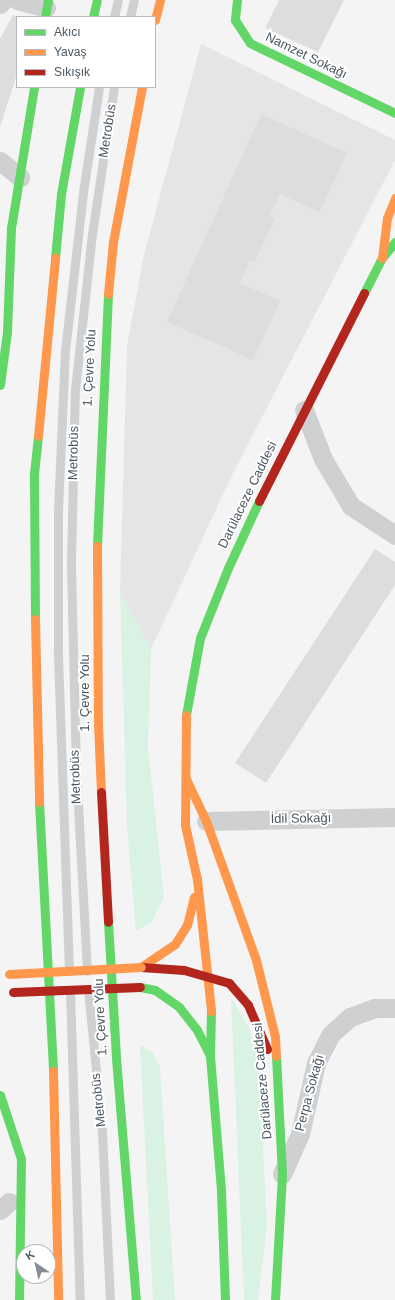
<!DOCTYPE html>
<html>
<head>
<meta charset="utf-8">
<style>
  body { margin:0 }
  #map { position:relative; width:395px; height:1300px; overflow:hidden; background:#f4f4f4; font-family:Helvetica,sans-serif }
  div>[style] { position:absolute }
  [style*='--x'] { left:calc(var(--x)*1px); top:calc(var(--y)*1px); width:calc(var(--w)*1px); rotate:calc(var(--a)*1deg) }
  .education>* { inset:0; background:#e6e5e6 }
  .green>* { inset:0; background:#d9f2e3 }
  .building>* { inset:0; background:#ddddde }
  .lane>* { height:9px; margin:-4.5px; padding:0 4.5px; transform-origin:4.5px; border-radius:4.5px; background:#ced0d2 }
  .street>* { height:19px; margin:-9.5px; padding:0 9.5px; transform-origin:9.5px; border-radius:9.5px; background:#ced0d2 }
  .fast>* { height:9px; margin:-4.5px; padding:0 4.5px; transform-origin:4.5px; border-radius:4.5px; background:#63d668 }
  .slow>* { height:9px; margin:-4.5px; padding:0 4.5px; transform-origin:4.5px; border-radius:4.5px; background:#ff974d }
  .jam>* { height:9px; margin:-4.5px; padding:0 4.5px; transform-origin:4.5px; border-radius:4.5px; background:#b3261e }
  .slow-bridge>* { height:9px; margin:-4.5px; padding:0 4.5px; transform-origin:4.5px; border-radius:4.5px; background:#ff974d }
  .jam-bridge>* { height:9px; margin:-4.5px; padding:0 4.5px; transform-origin:4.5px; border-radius:4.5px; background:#b3261e }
  span { translate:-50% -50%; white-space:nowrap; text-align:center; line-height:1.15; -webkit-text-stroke:4px #fff; paint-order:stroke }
  .street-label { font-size:13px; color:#4a5661 }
  .legend { position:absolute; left:16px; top:16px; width:140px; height:72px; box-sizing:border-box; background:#fff; border:1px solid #b7bbc0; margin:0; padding:5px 7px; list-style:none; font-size:12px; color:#4a5661 }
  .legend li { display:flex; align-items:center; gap:8px; height:20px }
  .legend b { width:20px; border:1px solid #b7bbc0 }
  .north { position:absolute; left:16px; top:1244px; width:40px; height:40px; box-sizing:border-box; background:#fff; border:1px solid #b7bbc0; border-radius:50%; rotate:326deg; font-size:11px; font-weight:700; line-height:16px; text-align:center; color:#4a5661 }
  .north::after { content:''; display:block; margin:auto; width:14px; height:18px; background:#868d94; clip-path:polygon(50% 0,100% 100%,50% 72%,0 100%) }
</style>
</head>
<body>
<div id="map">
  <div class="education">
    <div style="clip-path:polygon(201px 44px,395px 140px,395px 160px,231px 477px,151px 649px,120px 591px,127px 346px,144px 255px)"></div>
  </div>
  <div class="green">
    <div style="clip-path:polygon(120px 591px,151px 649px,148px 747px,164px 897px,151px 923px,136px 931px,127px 828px)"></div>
    <div style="clip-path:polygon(231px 997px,250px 1030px,259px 1063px,267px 1227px,258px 1300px,244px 1300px)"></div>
    <div style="clip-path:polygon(140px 1045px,152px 1052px,160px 1067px,175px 1300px,153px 1300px)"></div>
  </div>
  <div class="building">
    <div style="clip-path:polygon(279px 0,344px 0,318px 52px,265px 28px)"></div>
    <div style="clip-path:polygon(13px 15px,17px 17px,17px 74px,0 127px,0 39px)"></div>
    <div style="clip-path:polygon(261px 114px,347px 153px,320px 212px,280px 194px,270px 216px,275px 218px,254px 263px,250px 261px,240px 283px,280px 301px,253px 360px,167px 322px)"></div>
    <div style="clip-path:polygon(375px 549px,395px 562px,395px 585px,266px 783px,235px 763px)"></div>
  </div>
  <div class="lane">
    <div style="--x:114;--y:17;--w:17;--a:-77"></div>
    <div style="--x:130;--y:17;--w:17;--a:-77"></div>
    <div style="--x:69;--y:971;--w:322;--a:-92"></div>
    <div style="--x:58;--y:649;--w:139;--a:-90"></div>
    <div style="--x:58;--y:510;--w:159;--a:-87.5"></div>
    <div style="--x:65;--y:351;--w:160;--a:-83.5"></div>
    <div style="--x:83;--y:192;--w:106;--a:-81.3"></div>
    <div style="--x:87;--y:971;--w:200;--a:-93.1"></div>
    <div style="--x:76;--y:771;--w:209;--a:-91.4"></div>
    <div style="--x:71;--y:562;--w:172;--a:-88.7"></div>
    <div style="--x:75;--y:390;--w:157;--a:-83.8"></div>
    <div style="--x:92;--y:234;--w:149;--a:-81.5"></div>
    <div style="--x:88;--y:989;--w:144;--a:84.4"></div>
    <div style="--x:102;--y:1132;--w:168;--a:87.3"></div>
    <div style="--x:70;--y:990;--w:310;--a:88.2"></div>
  </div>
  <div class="street">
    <div style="--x:17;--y:0;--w:30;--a:15"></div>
    <div style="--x:0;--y:4;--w:5;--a:-53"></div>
    <div style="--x:0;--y:161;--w:26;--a:39"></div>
    <div style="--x:304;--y:410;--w:53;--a:68.8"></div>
    <div style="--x:323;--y:459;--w:55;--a:59.2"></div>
    <div style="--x:351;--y:506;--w:53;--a:33.4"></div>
    <div style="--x:206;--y:821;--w:189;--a:-1.2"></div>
    <div style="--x:282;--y:1174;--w:44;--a:-65.8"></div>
    <div style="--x:300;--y:1134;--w:73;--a:-77.3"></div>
    <div style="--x:316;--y:1063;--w:31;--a:-63"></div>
    <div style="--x:330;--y:1035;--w:27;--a:-42"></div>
    <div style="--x:350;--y:1017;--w:27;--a:-20"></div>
    <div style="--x:375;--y:1008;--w:20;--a:0"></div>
    <div style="--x:0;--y:1210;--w:12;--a:-42"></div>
  </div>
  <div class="fast">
    <div style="--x:237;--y:0;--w:20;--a:96"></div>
    <div style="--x:235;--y:20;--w:27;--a:57"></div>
    <div style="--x:250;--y:43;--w:161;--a:25.8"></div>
    <div style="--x:45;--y:17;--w:17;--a:-80"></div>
    <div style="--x:93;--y:17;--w:17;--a:-77"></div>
    <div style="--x:55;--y:258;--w:64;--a:-84.6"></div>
    <div style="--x:61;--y:194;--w:109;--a:-79.9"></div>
    <div style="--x:364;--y:293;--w:39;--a:-63"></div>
    <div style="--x:382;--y:258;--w:21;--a:-51"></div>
    <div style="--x:0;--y:385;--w:53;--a:-82.5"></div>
    <div style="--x:7;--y:332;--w:104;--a:-87.8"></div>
    <div style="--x:11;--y:228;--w:143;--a:-80.7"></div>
    <div style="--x:97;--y:546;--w:252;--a:-87.5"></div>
    <div style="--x:35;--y:619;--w:145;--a:-90.4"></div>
    <div style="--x:34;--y:474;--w:38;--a:-84"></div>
    <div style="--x:186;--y:715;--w:78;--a:-79.7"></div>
    <div style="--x:200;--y:638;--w:75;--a:-68.2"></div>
    <div style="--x:228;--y:568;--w:74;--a:-65.2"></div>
    <div style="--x:39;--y:802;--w:269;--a:87"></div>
    <div style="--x:108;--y:922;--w:136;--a:86.6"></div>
    <div style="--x:116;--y:1058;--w:243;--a:85.3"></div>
    <div style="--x:140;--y:987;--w:15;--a:11"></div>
    <div style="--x:155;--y:990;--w:29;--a:35"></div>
    <div style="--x:179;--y:1007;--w:29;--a:52"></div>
    <div style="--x:197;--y:1030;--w:28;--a:63"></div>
    <div style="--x:211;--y:1011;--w:45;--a:91.3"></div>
    <div style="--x:210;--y:1056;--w:135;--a:85.3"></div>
    <div style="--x:221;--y:1191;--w:109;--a:87.9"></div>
    <div style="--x:0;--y:1095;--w:67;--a:71.8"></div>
    <div style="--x:21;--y:1159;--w:141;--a:90.8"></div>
    <div style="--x:275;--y:1300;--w:126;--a:-86.8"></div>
    <div style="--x:282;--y:1174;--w:118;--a:-92.9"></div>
  </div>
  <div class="slow">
    <div style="--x:155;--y:20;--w:21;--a:-76"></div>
    <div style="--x:382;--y:258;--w:40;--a:-82.9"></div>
    <div style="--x:387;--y:218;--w:22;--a:-68"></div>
    <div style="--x:108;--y:294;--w:52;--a:-84.5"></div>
    <div style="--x:113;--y:242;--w:158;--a:-79.4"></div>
    <div style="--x:38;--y:436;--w:179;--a:-84.5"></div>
    <div style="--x:97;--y:546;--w:178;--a:89.7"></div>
    <div style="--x:98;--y:724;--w:68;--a:87.5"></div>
    <div style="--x:35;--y:619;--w:183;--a:88.7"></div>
    <div style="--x:186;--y:715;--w:110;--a:90.5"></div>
    <div style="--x:185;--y:825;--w:55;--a:77.5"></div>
    <div style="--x:197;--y:879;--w:133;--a:83.9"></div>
    <div style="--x:186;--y:779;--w:47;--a:64.5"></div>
    <div style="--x:206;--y:821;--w:148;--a:70.2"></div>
    <div style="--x:256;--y:960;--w:79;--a:76.1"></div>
    <div style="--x:275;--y:1037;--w:19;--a:87"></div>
    <div style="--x:141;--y:967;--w:41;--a:-34.1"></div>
    <div style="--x:175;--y:944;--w:22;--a:-58"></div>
    <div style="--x:187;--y:925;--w:29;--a:-76"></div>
    <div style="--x:53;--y:1071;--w:229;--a:88.7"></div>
  </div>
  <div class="jam">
    <div style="--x:259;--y:501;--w:233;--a:-63.2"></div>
    <div style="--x:101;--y:792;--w:130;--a:86.9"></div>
    <div style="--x:141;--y:967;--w:43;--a:4"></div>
    <div style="--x:184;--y:970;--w:47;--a:16.1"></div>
    <div style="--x:229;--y:983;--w:29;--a:49"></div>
    <div style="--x:248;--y:1005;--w:48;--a:66.6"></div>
  </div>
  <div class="slow-bridge">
    <div style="--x:9;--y:974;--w:132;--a:-3"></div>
  </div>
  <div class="jam-bridge">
    <div style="--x:13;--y:992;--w:127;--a:-2.3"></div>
  </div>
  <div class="street-label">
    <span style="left:306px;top:56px;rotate:26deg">Namzet Sokağı</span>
    <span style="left:108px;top:131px;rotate:-81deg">Metrobüs</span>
    <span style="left:90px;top:368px;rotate:-87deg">1. Çevre Yolu</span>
    <span style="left:74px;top:453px;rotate:-89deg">Metrobüs</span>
    <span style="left:248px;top:495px;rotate:-64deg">Darülaceze Caddesi</span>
    <span style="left:85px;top:693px;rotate:-90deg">1. Çevre Yolu</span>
    <span style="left:76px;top:777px;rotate:-92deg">Metrobüs</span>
    <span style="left:301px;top:819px;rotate:-1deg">İdil Sokağı</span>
    <span style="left:101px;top:1017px;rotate:-93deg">1. Çevre Yolu</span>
    <span style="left:263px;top:1081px;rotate:-95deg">Darülaceze Caddesi</span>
    <span style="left:310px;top:1093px;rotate:-75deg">Perpa Sokağı</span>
    <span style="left:99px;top:1100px;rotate:-96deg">Metrobüs</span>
  </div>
  <ul class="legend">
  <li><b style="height:5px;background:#63d668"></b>Akıcı</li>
  <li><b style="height:5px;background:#ff974d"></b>Yavaş</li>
  <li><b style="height:5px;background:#b3261e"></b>Sıkışık</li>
  </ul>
  <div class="north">K</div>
</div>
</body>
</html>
